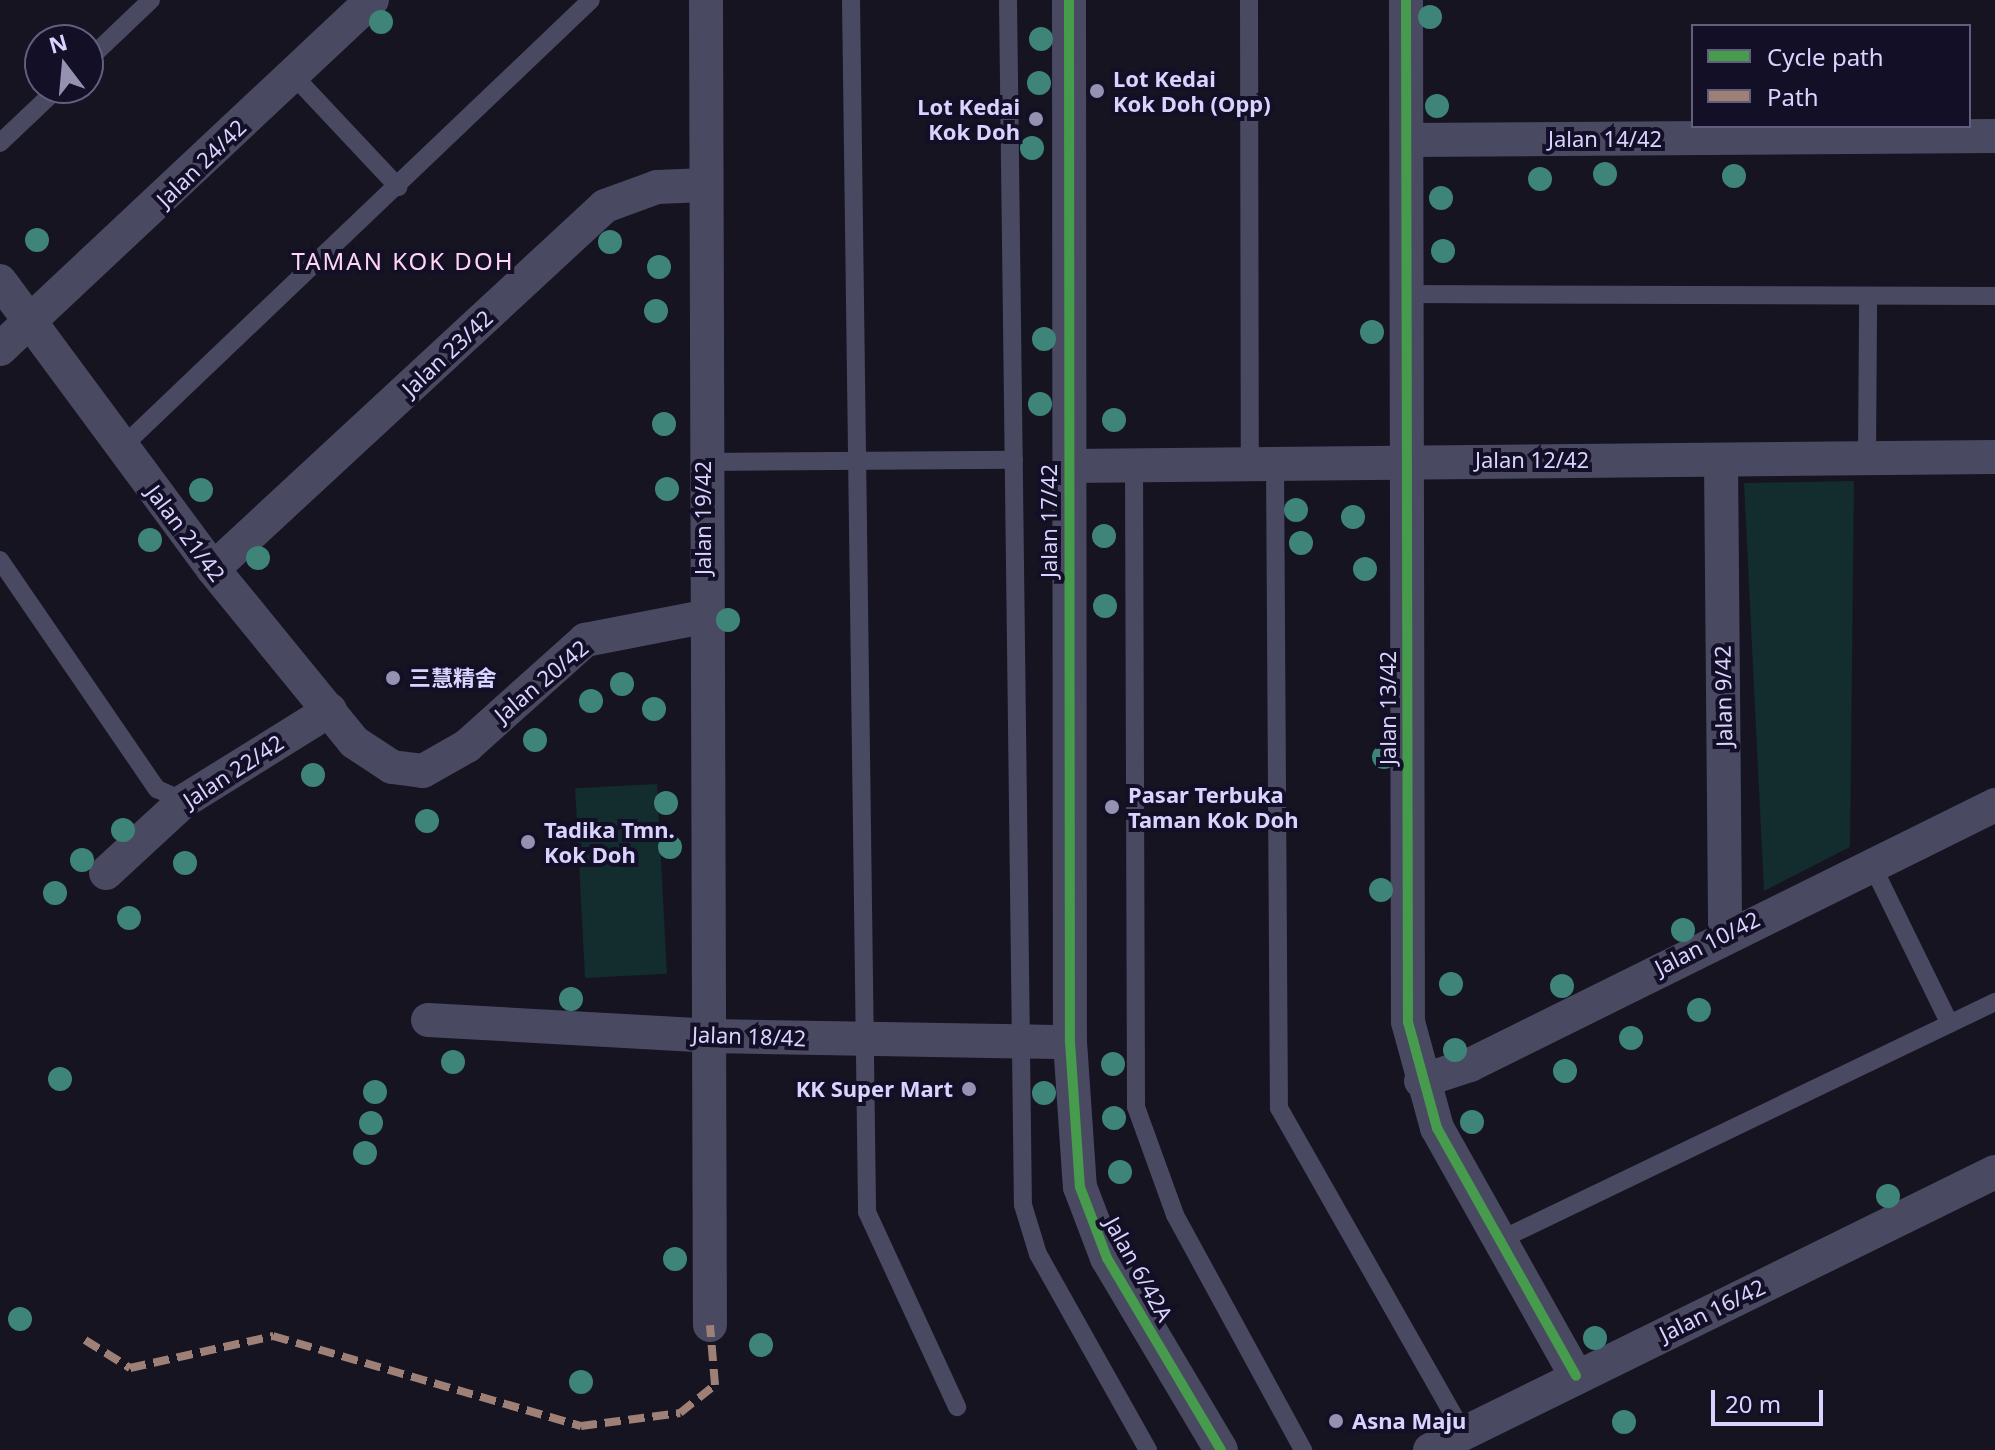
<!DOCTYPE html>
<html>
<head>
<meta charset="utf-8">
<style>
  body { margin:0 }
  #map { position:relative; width:1995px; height:1450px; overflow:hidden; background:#161421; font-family:"Noto Sans","Noto Sans SC",sans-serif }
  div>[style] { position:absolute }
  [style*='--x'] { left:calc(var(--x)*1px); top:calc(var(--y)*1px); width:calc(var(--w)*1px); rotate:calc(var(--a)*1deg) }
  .green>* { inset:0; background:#132c2d; transform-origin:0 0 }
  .lane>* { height:18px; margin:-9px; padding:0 9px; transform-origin:9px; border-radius:9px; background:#4a4962 }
  .street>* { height:34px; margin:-17px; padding:0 17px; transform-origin:17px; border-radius:17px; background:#4a4962 }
  .quiet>* { height:8px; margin-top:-4px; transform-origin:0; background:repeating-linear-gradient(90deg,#9e8076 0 16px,transparent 0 24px) }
  .cycleway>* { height:10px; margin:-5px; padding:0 5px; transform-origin:5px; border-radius:5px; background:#469c4c }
  .trees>* { width:24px; height:24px; margin:-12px; border-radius:50%; background:#3e8478 }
  .dots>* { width:22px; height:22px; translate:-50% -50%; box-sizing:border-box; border:4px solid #130f26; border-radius:50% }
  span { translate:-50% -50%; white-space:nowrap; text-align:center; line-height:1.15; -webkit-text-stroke:8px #130f26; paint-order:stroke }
  .poi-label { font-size:22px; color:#d9d4ff; font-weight:700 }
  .left { translate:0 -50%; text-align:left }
  .right { translate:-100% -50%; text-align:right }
  .street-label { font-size:22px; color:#d9d4ff }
  .neighbourhood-label { font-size:24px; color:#ffd6f0; letter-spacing:2px }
  .legend { position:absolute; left:1691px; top:24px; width:280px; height:104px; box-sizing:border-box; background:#130f26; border:2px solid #625e7d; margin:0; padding:10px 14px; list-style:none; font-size:24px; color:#d9d4ff }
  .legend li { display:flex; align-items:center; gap:16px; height:40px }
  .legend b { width:40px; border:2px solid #625e7d }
  .north { position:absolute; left:24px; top:24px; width:80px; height:80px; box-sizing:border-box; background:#130f26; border:2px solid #625e7d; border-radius:50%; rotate:344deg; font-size:22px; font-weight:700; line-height:32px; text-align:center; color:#d9d4ff }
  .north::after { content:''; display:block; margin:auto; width:28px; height:36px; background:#9591b1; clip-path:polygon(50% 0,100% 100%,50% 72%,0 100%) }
  .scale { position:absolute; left:1711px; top:1390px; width:112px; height:36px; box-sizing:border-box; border:4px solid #d9d4ff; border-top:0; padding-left:10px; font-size:24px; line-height:28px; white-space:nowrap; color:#d9d4ff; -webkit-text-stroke:6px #130f26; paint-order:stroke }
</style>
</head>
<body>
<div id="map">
  <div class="green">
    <div style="clip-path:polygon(1854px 481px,1850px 847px,1764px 891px,1744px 483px)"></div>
    <div style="left:657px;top:784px;width:190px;height:82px;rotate:87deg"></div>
  </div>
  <div class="lane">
    <div style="--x:851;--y:0;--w:1212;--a:89.24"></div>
    <div style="--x:867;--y:1212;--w:215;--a:65.2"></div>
    <div style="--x:1008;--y:0;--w:1205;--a:89.29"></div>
    <div style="--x:1023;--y:1205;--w:51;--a:73"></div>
    <div style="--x:1038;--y:1254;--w:225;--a:60.7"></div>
    <div style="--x:1249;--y:0;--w:462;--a:89.9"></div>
    <div style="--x:88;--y:60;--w:87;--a:-43.6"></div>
    <div style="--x:293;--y:75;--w:154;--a:46.8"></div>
    <div style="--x:0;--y:143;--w:80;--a:-43.5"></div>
    <div style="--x:1406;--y:294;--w:589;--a:0.19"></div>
    <div style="--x:121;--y:448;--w:649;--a:-43.63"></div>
    <div style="--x:1867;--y:458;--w:162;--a:-89.6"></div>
    <div style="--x:703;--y:462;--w:311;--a:-0.4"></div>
    <div style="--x:1275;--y:462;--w:646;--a:89.65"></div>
    <div style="--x:1279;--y:1108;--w:374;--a:60.4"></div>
    <div style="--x:1134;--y:464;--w:643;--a:89.82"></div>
    <div style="--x:1136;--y:1107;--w:115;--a:70.1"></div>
    <div style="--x:1175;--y:1215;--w:268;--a:61.4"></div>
    <div style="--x:0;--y:560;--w:278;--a:55.6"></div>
    <div style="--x:157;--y:789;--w:30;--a:24"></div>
    <div style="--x:1871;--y:863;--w:179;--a:63.9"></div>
    <div style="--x:1500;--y:1240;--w:549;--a:-25.68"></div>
  </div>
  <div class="street">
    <div style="--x:706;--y:0;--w:1325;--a:89.83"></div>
    <div style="--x:1069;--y:0;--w:1042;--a:89.95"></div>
    <div style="--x:1070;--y:1042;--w:145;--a:86.1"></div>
    <div style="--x:1080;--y:1187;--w:76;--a:69.2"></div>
    <div style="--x:1107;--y:1258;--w:223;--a:59.3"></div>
    <div style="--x:1406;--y:0;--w:1022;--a:89.89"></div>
    <div style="--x:1408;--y:1022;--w:110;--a:74.7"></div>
    <div style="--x:1437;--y:1128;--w:284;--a:60.7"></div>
    <div style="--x:1408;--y:140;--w:587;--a:-0.39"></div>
    <div style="--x:0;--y:281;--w:358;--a:53.5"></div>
    <div style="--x:213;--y:569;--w:223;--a:50.8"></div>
    <div style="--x:354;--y:742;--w:45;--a:33.3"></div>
    <div style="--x:392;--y:767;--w:31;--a:7"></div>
    <div style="--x:423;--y:771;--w:51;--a:-29.6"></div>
    <div style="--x:467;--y:746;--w:159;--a:-41.9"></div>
    <div style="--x:585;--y:640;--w:120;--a:-11"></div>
    <div style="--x:0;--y:349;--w:510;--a:-43.17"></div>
    <div style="--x:1721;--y:461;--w:471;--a:89.5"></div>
    <div style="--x:1069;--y:466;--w:926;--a:-0.56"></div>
    <div style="--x:213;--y:569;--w:534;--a:-42.8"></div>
    <div style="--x:605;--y:206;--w:55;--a:-20.1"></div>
    <div style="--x:657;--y:187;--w:48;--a:-2.4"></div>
    <div style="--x:106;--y:873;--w:106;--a:-42.7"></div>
    <div style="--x:184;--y:801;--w:172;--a:-31.9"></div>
    <div style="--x:428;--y:1020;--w:282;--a:3.2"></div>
    <div style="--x:710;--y:1036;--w:360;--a:1"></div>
    <div style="--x:1421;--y:1081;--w:52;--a:-18.1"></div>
    <div style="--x:1470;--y:1065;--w:586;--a:-26.35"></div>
    <div style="--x:1430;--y:1450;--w:630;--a:-26.2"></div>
  </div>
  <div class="quiet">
    <div style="--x:85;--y:1340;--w:53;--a:31.9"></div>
    <div style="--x:130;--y:1368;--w:147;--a:-12.6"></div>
    <div style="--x:273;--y:1336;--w:321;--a:16.3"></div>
    <div style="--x:581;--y:1426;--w:100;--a:-7.5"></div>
    <div style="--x:680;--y:1413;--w:45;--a:-38.7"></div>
    <div style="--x:715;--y:1385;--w:60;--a:-94.8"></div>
  </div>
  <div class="cycleway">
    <div style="--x:1069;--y:0;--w:1042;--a:89.95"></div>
    <div style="--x:1070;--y:1042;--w:145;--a:86.1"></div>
    <div style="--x:1080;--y:1187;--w:76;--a:69.2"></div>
    <div style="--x:1107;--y:1258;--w:223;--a:59.3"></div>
    <div style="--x:1406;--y:0;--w:1022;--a:89.89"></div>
    <div style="--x:1408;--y:1022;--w:110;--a:74.7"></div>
    <div style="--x:1437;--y:1128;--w:284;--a:60.7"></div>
  </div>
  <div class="trees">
    <div style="left:1430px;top:17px"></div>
    <div style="left:381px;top:22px"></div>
    <div style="left:1041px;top:39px"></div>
    <div style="left:1039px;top:83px"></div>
    <div style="left:1437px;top:106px"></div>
    <div style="left:1032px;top:148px"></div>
    <div style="left:1605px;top:174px"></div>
    <div style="left:1734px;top:176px"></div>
    <div style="left:1540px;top:179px"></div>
    <div style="left:1441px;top:198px"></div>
    <div style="left:37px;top:240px"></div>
    <div style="left:610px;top:242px"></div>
    <div style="left:1443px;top:251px"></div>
    <div style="left:659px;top:267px"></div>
    <div style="left:656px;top:311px"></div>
    <div style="left:1372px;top:332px"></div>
    <div style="left:1044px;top:339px"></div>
    <div style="left:1040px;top:404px"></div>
    <div style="left:1114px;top:420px"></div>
    <div style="left:664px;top:424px"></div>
    <div style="left:667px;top:489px"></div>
    <div style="left:201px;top:490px"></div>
    <div style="left:1296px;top:510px"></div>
    <div style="left:1353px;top:517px"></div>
    <div style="left:1104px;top:536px"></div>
    <div style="left:150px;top:540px"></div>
    <div style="left:1301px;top:543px"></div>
    <div style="left:258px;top:558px"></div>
    <div style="left:1365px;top:569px"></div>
    <div style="left:1105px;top:606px"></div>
    <div style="left:728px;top:620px"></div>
    <div style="left:622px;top:684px"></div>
    <div style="left:591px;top:701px"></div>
    <div style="left:654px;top:709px"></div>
    <div style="left:535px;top:740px"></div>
    <div style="left:1384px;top:757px"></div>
    <div style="left:313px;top:775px"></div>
    <div style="left:666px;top:803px"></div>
    <div style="left:427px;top:821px"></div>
    <div style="left:123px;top:830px"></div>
    <div style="left:670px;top:847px"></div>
    <div style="left:82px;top:860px"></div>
    <div style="left:185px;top:863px"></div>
    <div style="left:1381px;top:890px"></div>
    <div style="left:55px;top:893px"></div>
    <div style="left:129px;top:918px"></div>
    <div style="left:1683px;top:930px"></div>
    <div style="left:1451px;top:984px"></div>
    <div style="left:1562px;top:986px"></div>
    <div style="left:571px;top:999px"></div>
    <div style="left:1699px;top:1010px"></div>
    <div style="left:1631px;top:1038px"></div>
    <div style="left:1455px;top:1050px"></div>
    <div style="left:453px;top:1062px"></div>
    <div style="left:1113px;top:1064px"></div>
    <div style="left:1565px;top:1071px"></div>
    <div style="left:60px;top:1079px"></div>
    <div style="left:375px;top:1092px"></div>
    <div style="left:1044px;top:1093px"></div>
    <div style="left:1114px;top:1118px"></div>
    <div style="left:1472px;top:1122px"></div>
    <div style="left:371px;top:1123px"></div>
    <div style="left:365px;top:1153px"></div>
    <div style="left:1120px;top:1172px"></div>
    <div style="left:1888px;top:1196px"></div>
    <div style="left:675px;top:1259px"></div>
    <div style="left:20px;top:1319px"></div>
    <div style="left:1595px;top:1338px"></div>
    <div style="left:761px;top:1345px"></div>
    <div style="left:581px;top:1382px"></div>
    <div style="left:1624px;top:1422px"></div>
  </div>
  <div class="dots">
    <div style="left:1097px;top:91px;background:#9591b1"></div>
    <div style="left:1036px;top:119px;background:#9591b1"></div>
    <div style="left:393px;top:678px;background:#9591b1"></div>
    <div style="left:1112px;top:807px;background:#9591b1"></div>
    <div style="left:528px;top:842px;background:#9591b1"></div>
    <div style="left:969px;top:1089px;background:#9591b1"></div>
    <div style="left:1336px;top:1421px;background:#9591b1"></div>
  </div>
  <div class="poi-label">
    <span class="left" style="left:1113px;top:91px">Lot Kedai<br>Kok Doh (Opp)</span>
    <span class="right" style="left:1020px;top:119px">Lot Kedai<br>Kok Doh</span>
    <span class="left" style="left:409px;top:678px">三慧精舍</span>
    <span class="left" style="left:1128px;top:807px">Pasar Terbuka<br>Taman Kok Doh</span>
    <span class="left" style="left:544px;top:842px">Tadika Tmn.<br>Kok Doh</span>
    <span class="right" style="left:953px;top:1089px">KK Super Mart</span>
    <span class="left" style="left:1352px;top:1421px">Asna Maju</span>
  </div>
  <div class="street-label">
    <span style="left:1605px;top:139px">Jalan 14/42</span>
    <span style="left:201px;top:163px;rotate:-44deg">Jalan 24/42</span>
    <span style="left:447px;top:353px;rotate:-43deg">Jalan 23/42</span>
    <span style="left:1532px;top:460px">Jalan 12/42</span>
    <span style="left:703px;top:518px;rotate:-90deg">Jalan 19/42</span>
    <span style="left:1049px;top:521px;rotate:-90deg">Jalan 17/42</span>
    <span style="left:186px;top:533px;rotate:53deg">Jalan 21/42</span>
    <span style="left:541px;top:681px;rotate:-40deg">Jalan 20/42</span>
    <span style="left:1723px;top:696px;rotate:-91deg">Jalan 9/42</span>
    <span style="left:1388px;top:708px;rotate:-90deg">Jalan 13/42</span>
    <span style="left:233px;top:771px;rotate:-33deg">Jalan 22/42</span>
    <span style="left:1707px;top:943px;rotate:-27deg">Jalan 10/42</span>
    <span style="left:749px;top:1036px;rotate:2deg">Jalan 18/42</span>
    <span style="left:1139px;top:1269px;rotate:61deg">Jalan 6/42A</span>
    <span style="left:1712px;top:1310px;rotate:-26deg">Jalan 16/42</span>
  </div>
  <div class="neighbourhood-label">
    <span style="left:403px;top:261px">TAMAN KOK DOH</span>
  </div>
  <ul class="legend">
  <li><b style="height:10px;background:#469c4c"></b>Cycle path</li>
  <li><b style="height:10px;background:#9e8076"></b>Path</li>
  </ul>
  <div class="north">N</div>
  <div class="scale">20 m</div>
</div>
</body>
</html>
